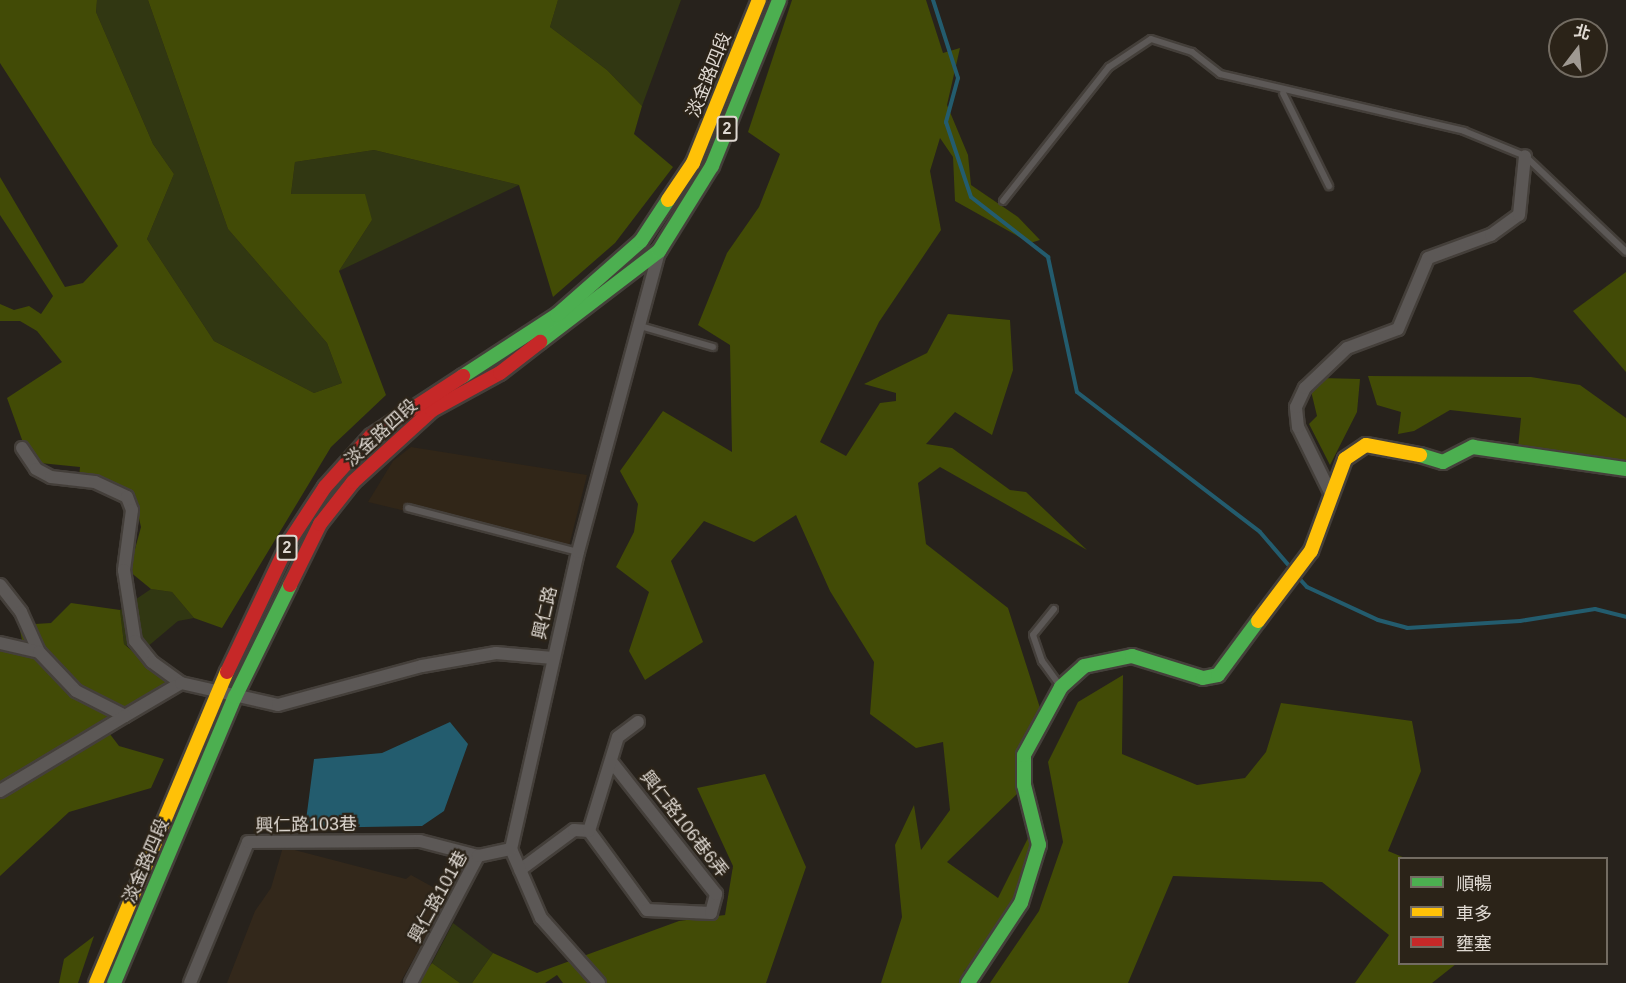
<!DOCTYPE html>
<html>
<head>
<meta charset="utf-8">
<style>
  body { margin:0 }
  #map { position:relative; width:1626px; height:983px; overflow:hidden; background:#27221c; font-family:Arial,"Noto Sans TC",sans-serif }
  div>[style] { position:absolute }
  [style*='--x'] { left:calc(var(--x)*1px); top:calc(var(--y)*1px); width:calc(var(--w)*1px); rotate:calc(var(--a)*1deg) }
  .built>* { inset:0; background:#312618 }
  .education>* { inset:0; background:#33281b }
  .green>* { inset:0; background:#313712 }
  .forest>* { inset:0; background:#424b06 }
  .water>* { inset:0; background:#235c6e }
  .stream>* { height:4px; margin:-2px; padding:0 2px; transform-origin:2px; border-radius:2px; background:#235c6e }
  .roads { filter:drop-shadow(2px 0 #443f3a) drop-shadow(-2px 0 #443f3a) drop-shadow(0 2px #443f3a) drop-shadow(0 -2px #443f3a) }
  .lane>* { height:6px; margin:-3px; padding:0 3px; transform-origin:3px; border-radius:3px; background:#5c5856 }
  .street>* { height:12px; margin:-6px; padding:0 6px; transform-origin:6px; border-radius:6px; background:#5c5856 }
  .fast>* { height:14px; margin:-7px; padding:0 7px; transform-origin:7px; border-radius:7px; background:#4caf50 }
  .slow>* { height:14px; margin:-7px; padding:0 7px; transform-origin:7px; border-radius:7px; background:#ffc107 }
  .jam>* { height:14px; margin:-7px; padding:0 7px; transform-origin:7px; border-radius:7px; background:#c62828 }
  span { translate:-50% -50%; white-space:nowrap; text-align:center; line-height:1.15; -webkit-text-stroke:4.5px #2b2318; paint-order:stroke }
  .shield-label span { padding:2px 4px; background:#2b2318; border:2px solid; border-radius:4px; -webkit-text-stroke-width:0 }
  .shield-label { font-size:16px; color:#dfd9d2; font-weight:700 }
  .street-label { font-size:18px; color:#dfd9d2 }
  .legend { position:absolute; left:1398px; top:857px; width:210px; height:108px; box-sizing:border-box; background:#2b2318; border:2px solid #736c62; margin:0; padding:8px 10px; list-style:none; font-size:18px; color:#dfd9d2 }
  .legend li { display:flex; align-items:center; gap:12px; height:30px }
  .legend b { width:30px; border:2px solid #736c62 }
  .north { position:absolute; left:1548px; top:18px; width:60px; height:60px; box-sizing:border-box; background:#2b2318; border:2px solid #736c62; border-radius:50%; rotate:16deg; font-size:16px; font-weight:700; line-height:24px; text-align:center; color:#dfd9d2 }
  .north::after { content:''; display:block; margin:auto; width:21px; height:27px; background:#9f9992; clip-path:polygon(50% 0,100% 100%,50% 72%,0 100%) }
</style>
</head>
<body>
<div id="map">
  <div class="built">
    <div style="clip-path:polygon(411px 447px,587px 475px,568px 550px,368px 502px,393px 461px)"></div>
  </div>
  <div class="education">
    <div style="clip-path:polygon(283px 847px,406px 879px,411px 875px,449px 896px,400px 983px,227px 983px,255px 911px,271px 888px)"></div>
  </div>
  <div class="green">
    <div style="clip-path:polygon(97px 0,148px 0,228px 229px,327px 343px,342px 383px,314px 393px,214px 341px,147px 239px,174px 174px,153px 144px,96px 12px)"></div>
    <div style="clip-path:polygon(558px 0,681px 0,642px 106px,607px 70px,550px 27px)"></div>
    <div style="clip-path:polygon(374px 150px,519px 185px,339px 271px,372px 220px,291px 194px,295px 162px)"></div>
    <div style="clip-path:polygon(151px 589px,172px 592px,194px 618px,178px 621px,140px 653px,124px 644px,120px 610px)"></div>
    <div style="clip-path:polygon(453px 923px,493px 953px,472px 983px,460px 983px,432px 963px)"></div>
  </div>
  <div class="forest">
    <div style="clip-path:polygon(0 0,97px 0,96px 12px,153px 144px,174px 174px,147px 239px,214px 341px,314px 393px,342px 383px,327px 343px,228px 229px,148px 0,558px 0,550px 27px,607px 70px,642px 106px,634px 134px,673px 167px,615px 243px,553px 297px,519px 185px,374px 150px,295px 162px,291px 194px,365px 194px,372px 220px,339px 271px,386px 395px,331px 447px,222px 628px,194px 618px,172px 592px,151px 589px,129px 571px,141px 527px,135px 501px,117px 487px,78px 488px,80px 467px,30px 462px,7px 398px,62px 362px,37px 331px,20px 321px,0 321px,0 304px,14px 310px,29px 306px,41px 314px,53px 296px,0 215px,0 177px,65px 287px,83px 283px,118px 246px,0 63px)"></div>
    <div style="clip-path:polygon(792px 0,926px 0,943px 53px,960px 48px,947px 105px,968px 155px,971px 185px,1018px 217px,1040px 240px,1030px 243px,955px 201px,953px 157px,940px 138px,930px 171px,941px 230px,879px 322px,820px 442px,846px 456px,880px 403px,896px 401px,896px 393px,864px 384px,927px 353px,948px 314px,1010px 320px,1013px 370px,992px 435px,955px 412px,926px 444px,952px 448px,1010px 490px,1026px 492px,1087px 550px,940px 467px,918px 483px,926px 544px,1008px 608px,1041px 711px,1018px 793px,947px 862px,998px 898px,1032px 830px,1035px 846px,1000px 930px,964px 971px,963px 983px,881px 983px,902px 917px,895px 845px,914px 805px,921px 850px,950px 810px,943px 742px,916px 748px,870px 714px,874px 662px,830px 591px,796px 515px,754px 542px,704px 521px,671px 561px,703px 642px,645px 680px,629px 651px,649px 592px,616px 567px,634px 532px,638px 504px,620px 471px,663px 411px,732px 452px,730px 345px,698px 325px,727px 253px,759px 207px,780px 154px,748px 132px)"></div>
    <div style="clip-path:polygon(1626px 272px,1626px 372px,1573px 311px)"></div>
    <div style="clip-path:polygon(1368px 376px,1531px 377px,1580px 385px,1626px 418px,1626px 460px,1518px 448px,1521px 418px,1450px 410px,1414px 431px,1398px 434px,1401px 412px,1377px 405px)"></div>
    <div style="clip-path:polygon(1321px 378px,1360px 379px,1357px 412px,1330px 465px,1309px 424px,1317px 416px,1311px 391px)"></div>
    <div style="clip-path:polygon(71px 603px,120px 610px,124px 644px,170px 683px,100px 721px,119px 746px,164px 759px,151px 788px,69px 812px,0 876px,0 650px,25px 655px,19px 625px,51px 623px)"></div>
    <div style="clip-path:polygon(1123px 675px,1122px 754px,1197px 785px,1245px 778px,1266px 752px,1281px 703px,1412px 721px,1421px 771px,1388px 851px,1405px 858px,1400px 858px,1400px 964px,1456px 964px,1432px 983px,1355px 983px,1389px 935px,1322px 882px,1173px 876px,1128px 983px,990px 983px,1039px 911px,1063px 842px,1048px 762px,1078px 702px)"></div>
    <div style="clip-path:polygon(765px 774px,806px 867px,766px 983px,563px 983px,557px 975px,545px 983px,472px 983px,493px 953px,537px 973px,679px 921px,725px 915px,733px 866px,697px 788px)"></div>
    <div style="clip-path:polygon(94px 936px,78px 983px,59px 983px,64px 959px)"></div>
    <div style="clip-path:polygon(432px 963px,460px 983px,417px 983px)"></div>
  </div>
  <div class="water">
    <div style="clip-path:polygon(450px 722px,468px 744px,444px 811px,422px 826px,305px 828px,314px 759px,382px 753px)"></div>
  </div>
  <div class="stream">
    <div style="--x:933;--y:0;--w:82;--a:72.2"></div>
    <div style="--x:958;--y:78;--w:46;--a:105.3"></div>
    <div style="--x:946;--y:122;--w:79;--a:71.6"></div>
    <div style="--x:971;--y:197;--w:98;--a:37.9"></div>
    <div style="--x:1048;--y:257;--w:138;--a:77.9"></div>
    <div style="--x:1077;--y:392;--w:230;--a:37.4"></div>
    <div style="--x:1260;--y:532;--w:48;--a:49.3"></div>
    <div style="--x:1297;--y:576;--w:15;--a:48"></div>
    <div style="--x:1307;--y:587;--w:78;--a:24.9"></div>
    <div style="--x:1378;--y:620;--w:30;--a:15"></div>
    <div style="--x:1407;--y:628;--w:113;--a:-3.5"></div>
    <div style="--x:1520;--y:621;--w:76;--a:-9.1"></div>
    <div style="--x:1595;--y:609;--w:32;--a:14"></div>
  </div>
  <div class="roads">
    <div class="lane">
      <div style="--x:1283;--y:93;--w:104;--a:63.7"></div>
      <div style="--x:1003;--y:201;--w:171;--a:-51.7"></div>
      <div style="--x:1109;--y:67;--w:50;--a:-33.7"></div>
      <div style="--x:1151;--y:39;--w:43;--a:17.6"></div>
      <div style="--x:1192;--y:52;--w:36;--a:38"></div>
      <div style="--x:1220;--y:74;--w:251;--a:13.1"></div>
      <div style="--x:1464;--y:131;--w:66;--a:22.3"></div>
      <div style="--x:1525;--y:156;--w:139;--a:43.5"></div>
      <div style="--x:640;--y:326;--w:76;--a:16"></div>
      <div style="--x:408;--y:508;--w:176;--a:14.5"></div>
      <div style="--x:1054;--y:609;--w:33;--a:129"></div>
      <div style="--x:1033;--y:635;--w:28;--a:71"></div>
      <div style="--x:1042;--y:661;--w:29;--a:54"></div>
    </div>
    <div class="street">
      <div style="--x:22;--y:448;--w:25;--a:56"></div>
      <div style="--x:36;--y:469;--w:17;--a:28"></div>
      <div style="--x:51;--y:477;--w:44;--a:6.5"></div>
      <div style="--x:95;--y:482;--w:35;--a:25"></div>
      <div style="--x:127;--y:497;--w:14;--a:69"></div>
      <div style="--x:132;--y:510;--w:61;--a:97.6"></div>
      <div style="--x:124;--y:570;--w:72;--a:81.2"></div>
      <div style="--x:135;--y:641;--w:27;--a:51"></div>
      <div style="--x:152;--y:662;--w:36;--a:36"></div>
      <div style="--x:1331;--y:494;--w:75;--a:-116.2"></div>
      <div style="--x:1298;--y:427;--w:20;--a:-96"></div>
      <div style="--x:1296;--y:407;--w:21;--a:-65"></div>
      <div style="--x:1305;--y:388;--w:58;--a:-43.6"></div>
      <div style="--x:1347;--y:348;--w:54;--a:-20.4"></div>
      <div style="--x:1398;--y:329;--w:77;--a:-67.1"></div>
      <div style="--x:1428;--y:258;--w:67;--a:-20.1"></div>
      <div style="--x:1491;--y:235;--w:34;--a:-36"></div>
      <div style="--x:1519;--y:215;--w:59;--a:-84.2"></div>
      <div style="--x:0;--y:585;--w:34;--a:52"></div>
      <div style="--x:21;--y:612;--w:44;--a:65.8"></div>
      <div style="--x:0;--y:643;--w:40;--a:13"></div>
      <div style="--x:39;--y:652;--w:54;--a:46.5"></div>
      <div style="--x:76;--y:691;--w:55;--a:27"></div>
      <div style="--x:125;--y:716;--w:65;--a:-30.5"></div>
      <div style="--x:181;--y:683;--w:99;--a:12.8"></div>
      <div style="--x:278;--y:705;--w:149;--a:-15.2"></div>
      <div style="--x:422;--y:666;--w:75;--a:-10"></div>
      <div style="--x:496;--y:653;--w:57;--a:5"></div>
      <div style="--x:0;--y:791;--w:146;--a:-31"></div>
      <div style="--x:589;--y:831;--w:98;--a:53.7"></div>
      <div style="--x:647;--y:910;--w:64;--a:2.7"></div>
      <div style="--x:711;--y:913;--w:20;--a:-75"></div>
      <div style="--x:716;--y:894;--w:169;--a:-128.3"></div>
      <div style="--x:520;--y:870;--w:67;--a:-36.5"></div>
      <div style="--x:574;--y:830;--w:15;--a:4"></div>
      <div style="--x:589;--y:831;--w:98;--a:-72.9"></div>
      <div style="--x:618;--y:737;--w:25;--a:-37"></div>
      <div style="--x:190;--y:983;--w:152;--a:-67.6"></div>
      <div style="--x:248;--y:842;--w:172;--a:-0.3"></div>
      <div style="--x:420;--y:841;--w:60;--a:14.5"></div>
      <div style="--x:411;--y:983;--w:144;--a:-62.2"></div>
      <div style="--x:478;--y:856;--w:34;--a:-12"></div>
      <div style="--x:599;--y:983;--w:87;--a:-131.7"></div>
      <div style="--x:541;--y:918;--w:75;--a:-113.5"></div>
      <div style="--x:511;--y:849;--w:304;--a:-77.3"></div>
      <div style="--x:578;--y:552;--w:312;--a:-74.9"></div>
    </div>
    <div class="fast">
      <div style="--x:540;--y:342;--w:150;--a:-37.4"></div>
      <div style="--x:659;--y:251;--w:100;--a:-58.1"></div>
      <div style="--x:712;--y:166;--w:179;--a:-68"></div>
      <div style="--x:463;--y:376;--w:112;--a:-33"></div>
      <div style="--x:557;--y:315;--w:112;--a:-41.4"></div>
      <div style="--x:641;--y:241;--w:49;--a:-56.6"></div>
      <div style="--x:1420;--y:455;--w:24;--a:17"></div>
      <div style="--x:1443;--y:462;--w:34;--a:-27"></div>
      <div style="--x:1473;--y:447;--w:155;--a:8.2"></div>
      <div style="--x:114;--y:983;--w:311;--a:-67.1"></div>
      <div style="--x:235;--y:697;--w:125;--a:-63.8"></div>
      <div style="--x:968;--y:983;--w:96;--a:-56.5"></div>
      <div style="--x:1021;--y:903;--w:61;--a:-72.8"></div>
      <div style="--x:1039;--y:845;--w:62;--a:-104"></div>
      <div style="--x:1024;--y:785;--w:30;--a:-90"></div>
      <div style="--x:1024;--y:755;--w:77;--a:-61.4"></div>
      <div style="--x:1061;--y:687;--w:31;--a:-42"></div>
      <div style="--x:1084;--y:666;--w:49;--a:-11.8"></div>
      <div style="--x:1132;--y:656;--w:74;--a:17.2"></div>
      <div style="--x:1203;--y:678;--w:15;--a:-11"></div>
      <div style="--x:1218;--y:675;--w:67;--a:-53.5"></div>
    </div>
    <div class="slow">
      <div style="--x:668;--y:200;--w:45;--a:-56"></div>
      <div style="--x:693;--y:163;--w:176;--a:-68"></div>
      <div style="--x:1258;--y:621;--w:88;--a:-52.9"></div>
      <div style="--x:1311;--y:551;--w:98;--a:-69.7"></div>
      <div style="--x:1345;--y:459;--w:25;--a:-34"></div>
      <div style="--x:1366;--y:445;--w:55;--a:10.5"></div>
      <div style="--x:96;--y:983;--w:337;--a:-67.2"></div>
    </div>
    <div class="jam">
      <div style="--x:290;--y:585;--w:68;--a:-63.8"></div>
      <div style="--x:320;--y:524;--w:53;--a:-51.8"></div>
      <div style="--x:353;--y:482;--w:107;--a:-42.3"></div>
      <div style="--x:432;--y:410;--w:77;--a:-28.6"></div>
      <div style="--x:500;--y:373;--w:51;--a:-37.8"></div>
      <div style="--x:227;--y:672;--w:144;--a:-64.5"></div>
      <div style="--x:289;--y:542;--w:66;--a:-56.8"></div>
      <div style="--x:325;--y:487;--w:69;--a:-48"></div>
      <div style="--x:371;--y:436;--w:110;--a:-33.1"></div>
    </div>
  </div>
  <div class="shield-label">
    <span style="left:727px;top:129px">2</span>
    <span style="left:287px;top:548px">2</span>
  </div>
  <div class="street-label">
    <span style="left:709px;top:75px;rotate:-68deg">淡金路四段</span>
    <span style="left:381px;top:433px;rotate:-42deg">淡金路四段</span>
    <span style="left:545px;top:613px;rotate:-77deg">興仁路</span>
    <span style="left:684px;top:824px;rotate:52deg">興仁路106巷6弄</span>
    <span style="left:306px;top:825px;rotate:-1deg">興仁路103巷</span>
    <span style="left:146px;top:861px;rotate:-67deg">淡金路四段</span>
    <span style="left:438px;top:897px;rotate:-61deg">興仁路101巷</span>
  </div>
  <ul class="legend">
  <li><b style="height:8px;background:#4caf50"></b>順暢</li>
  <li><b style="height:8px;background:#ffc107"></b>車多</li>
  <li><b style="height:8px;background:#c62828"></b>壅塞</li>
  </ul>
  <div class="north">北</div>
</div>
</body>
</html>
